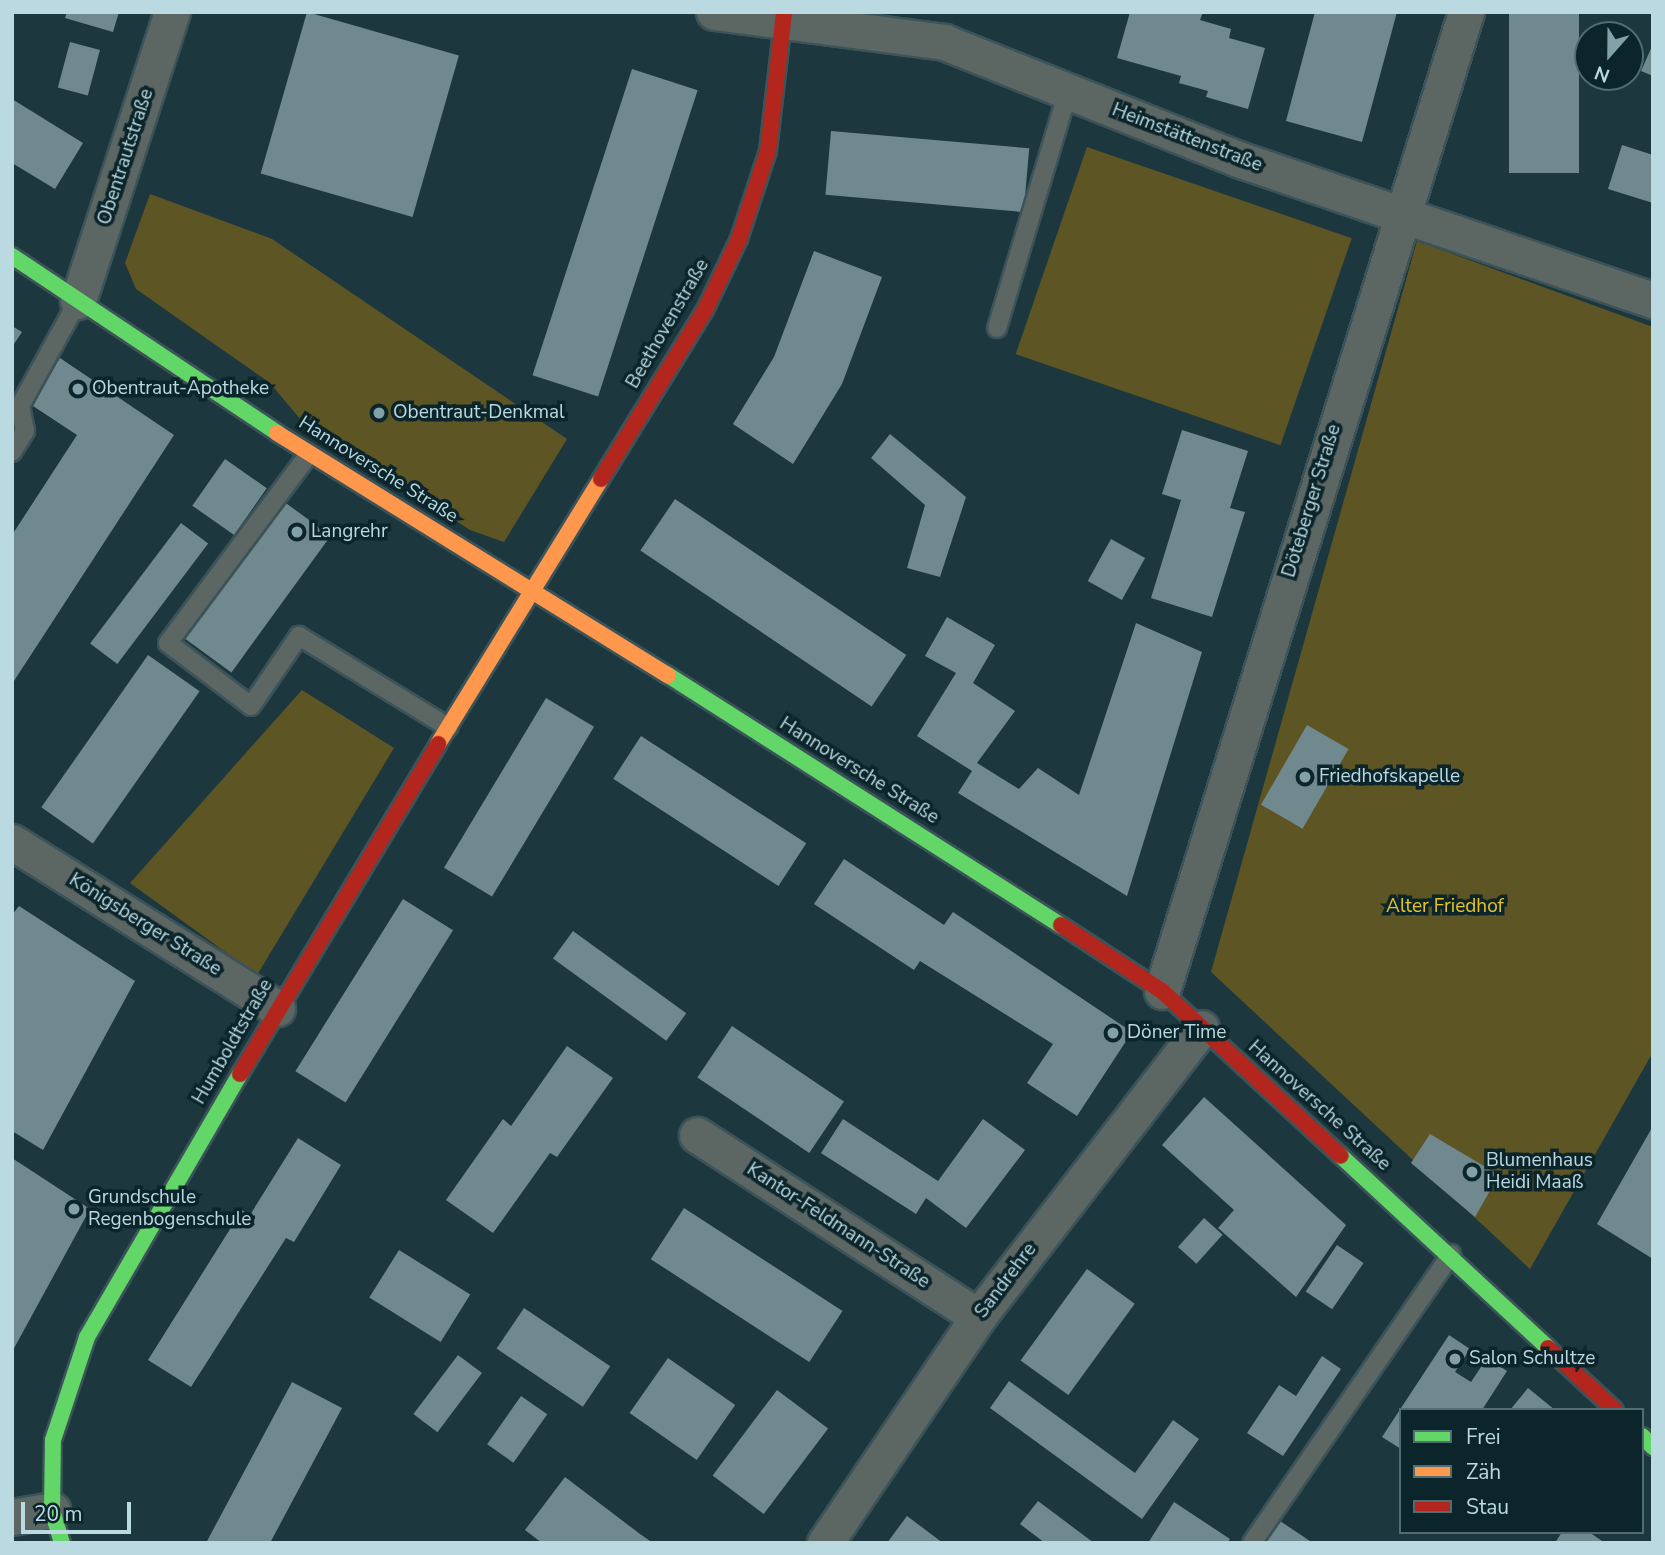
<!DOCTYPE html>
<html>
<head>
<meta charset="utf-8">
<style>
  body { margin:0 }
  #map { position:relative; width:1665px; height:1555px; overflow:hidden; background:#1c383e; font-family:"Nunito Sans",sans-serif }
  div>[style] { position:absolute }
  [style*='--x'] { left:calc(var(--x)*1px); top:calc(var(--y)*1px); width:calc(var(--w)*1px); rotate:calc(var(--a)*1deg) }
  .green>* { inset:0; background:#5e5525; transform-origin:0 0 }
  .building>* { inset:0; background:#70898f; transform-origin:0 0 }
  .roads { filter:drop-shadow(2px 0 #3b5359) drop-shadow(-2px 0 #3b5359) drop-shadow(0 2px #3b5359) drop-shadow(0 -2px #3b5359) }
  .lane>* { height:18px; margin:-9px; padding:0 9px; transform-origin:9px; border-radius:9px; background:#5c6663 }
  .street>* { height:35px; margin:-17.5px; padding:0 17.5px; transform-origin:17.5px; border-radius:17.5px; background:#5c6663 }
  .fast>* { height:16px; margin:-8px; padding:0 8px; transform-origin:8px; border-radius:8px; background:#63d668 }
  .slow>* { height:16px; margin:-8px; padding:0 8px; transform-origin:8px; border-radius:8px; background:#ff974d }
  .jam>* { height:16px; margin:-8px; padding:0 8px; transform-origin:8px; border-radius:8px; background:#b3261e }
  .dots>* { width:19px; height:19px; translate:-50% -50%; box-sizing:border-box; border:4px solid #0b252b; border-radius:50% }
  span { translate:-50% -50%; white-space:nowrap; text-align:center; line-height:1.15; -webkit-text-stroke:7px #0b252b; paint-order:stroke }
  .street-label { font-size:19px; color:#bbd9e1 }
  .poi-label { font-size:19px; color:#bbd9e1 }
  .left { translate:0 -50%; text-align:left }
  .park-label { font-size:19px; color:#e9c424 }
  .frame { position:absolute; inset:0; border:14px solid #bbd9e1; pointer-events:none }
  .legend { position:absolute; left:1399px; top:1408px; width:245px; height:126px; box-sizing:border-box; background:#0b252b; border:2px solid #516d74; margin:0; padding:9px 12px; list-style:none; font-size:21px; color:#bbd9e1 }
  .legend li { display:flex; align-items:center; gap:14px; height:35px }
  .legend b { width:35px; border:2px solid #516d74 }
  .north { position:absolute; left:1574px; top:21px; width:70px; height:70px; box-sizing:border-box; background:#0b252b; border:2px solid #516d74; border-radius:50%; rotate:201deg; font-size:19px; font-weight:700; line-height:28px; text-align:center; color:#bbd9e1 }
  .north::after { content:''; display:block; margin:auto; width:24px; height:32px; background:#83a1a8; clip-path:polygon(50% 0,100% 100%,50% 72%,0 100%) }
  .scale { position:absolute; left:21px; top:1502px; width:110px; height:32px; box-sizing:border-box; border:4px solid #bbd9e1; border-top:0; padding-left:9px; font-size:21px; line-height:24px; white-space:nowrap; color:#bbd9e1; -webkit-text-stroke:5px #0b252b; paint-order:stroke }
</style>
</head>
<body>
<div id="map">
  <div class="green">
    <div style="left:1087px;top:147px;width:280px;height:219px;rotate:19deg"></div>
    <div style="clip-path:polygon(150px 194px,272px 239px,567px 439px,504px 542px,470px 530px,301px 420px,270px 383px,136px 289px,125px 263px)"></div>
    <div style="clip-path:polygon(1417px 241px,1653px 327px,1653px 1052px,1530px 1269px,1211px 972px)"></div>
    <div style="clip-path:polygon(302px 690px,394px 748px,257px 975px,130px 883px)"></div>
  </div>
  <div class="building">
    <div style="clip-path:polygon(67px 12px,119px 12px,113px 32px,65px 18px)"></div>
    <div style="left:307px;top:12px;width:158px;height:168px;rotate:16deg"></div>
    <div style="clip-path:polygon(1130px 12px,1203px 12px,1200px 20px,1231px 29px,1229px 38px,1265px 48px,1248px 109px,1206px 97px,1208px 91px,1179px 83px,1181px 76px,1117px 58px)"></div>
    <div style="clip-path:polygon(1315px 12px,1397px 12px,1362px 142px,1286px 121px)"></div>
    <div style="left:1509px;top:12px;width:70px;height:161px"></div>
    <div style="left:70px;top:42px;width:31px;height:47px;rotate:15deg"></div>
    <div style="clip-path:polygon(1653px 44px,1653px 76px,1641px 71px)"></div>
    <div style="left:632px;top:69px;width:69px;height:322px;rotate:18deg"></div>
    <div style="clip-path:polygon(12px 99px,83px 143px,55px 189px,12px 163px)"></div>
    <div style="left:831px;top:131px;width:199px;height:64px;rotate:5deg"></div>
    <div style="clip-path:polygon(1622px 145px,1653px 155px,1653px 203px,1608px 189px)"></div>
    <div style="clip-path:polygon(814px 251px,882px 277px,842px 384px,793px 464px,733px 424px,774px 357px)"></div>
    <div style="clip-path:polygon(12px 326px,22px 332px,12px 347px)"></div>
    <div style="clip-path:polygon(60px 358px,174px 435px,12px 684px,12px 535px,77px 435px,30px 404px)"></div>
    <div style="clip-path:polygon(1182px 430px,1248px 451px,1230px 508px,1245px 512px,1212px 617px,1151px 598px,1181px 500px,1162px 494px)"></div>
    <div style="clip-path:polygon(890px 434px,966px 497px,940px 577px,907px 568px,925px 505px,871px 458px)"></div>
    <div style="left:225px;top:459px;width:51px;height:57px;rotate:35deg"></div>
    <div style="left:675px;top:499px;width:279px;height:62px;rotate:34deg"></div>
    <div style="left:283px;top:501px;width:59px;height:169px;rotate:36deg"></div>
    <div style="left:181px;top:523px;width:34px;height:151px;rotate:37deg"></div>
    <div style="left:1111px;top:539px;width:39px;height:48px;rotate:29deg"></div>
    <div style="clip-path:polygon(947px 617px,995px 645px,973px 683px,1015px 711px,977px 763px,1019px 789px,1038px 768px,1079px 795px,1136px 623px,1202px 652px,1127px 896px,958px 793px,972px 771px,917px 736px,956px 673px,925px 656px)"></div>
    <div style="left:148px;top:655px;width:63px;height:186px;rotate:35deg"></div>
    <div style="left:546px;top:698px;width:56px;height:198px;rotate:31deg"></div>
    <div style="left:1307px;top:725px;width:48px;height:92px;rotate:30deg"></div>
    <div style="left:641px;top:736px;width:197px;height:51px;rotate:33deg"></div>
    <div style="clip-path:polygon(844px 859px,944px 925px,953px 912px,1132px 1032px,1077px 1116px,1027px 1083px,1053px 1044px,920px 961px,914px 970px,814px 904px)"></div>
    <div style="left:403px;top:899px;width:59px;height:203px;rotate:32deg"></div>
    <div style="clip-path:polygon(19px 906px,135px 981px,43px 1150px,12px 1131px,12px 915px)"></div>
    <div style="left:573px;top:931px;width:140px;height:34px;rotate:36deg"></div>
    <div style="left:732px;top:1026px;width:135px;height:62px;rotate:34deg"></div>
    <div style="clip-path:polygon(567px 1046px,613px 1078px,557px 1157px,550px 1153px,493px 1233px,446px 1200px,503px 1119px,511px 1126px)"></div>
    <div style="clip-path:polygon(1204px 1097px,1346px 1225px,1296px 1297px,1218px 1228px,1234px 1210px,1162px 1145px)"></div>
    <div style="clip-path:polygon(843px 1119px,938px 1181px,983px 1119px,1025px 1150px,966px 1228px,926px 1198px,916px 1214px,821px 1153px)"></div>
    <div style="clip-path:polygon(1653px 1126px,1653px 1259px,1597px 1224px)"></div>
    <div style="clip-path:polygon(1430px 1134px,1499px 1175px,1475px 1217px,1411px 1163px)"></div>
    <div style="clip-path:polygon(298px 1138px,341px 1165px,294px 1242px,286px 1238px,191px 1387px,148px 1360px,242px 1210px,250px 1215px)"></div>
    <div style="clip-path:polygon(12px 1158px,90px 1209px,12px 1352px)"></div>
    <div style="left:684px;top:1208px;width:189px;height:61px;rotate:33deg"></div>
    <div style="left:1204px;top:1218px;width:25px;height:39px;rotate:42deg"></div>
    <div style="left:1337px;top:1245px;width:32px;height:56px;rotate:34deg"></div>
    <div style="left:399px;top:1250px;width:84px;height:56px;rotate:32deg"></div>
    <div style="left:1087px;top:1269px;width:59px;height:113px;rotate:36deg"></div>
    <div style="left:524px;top:1308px;width:104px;height:49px;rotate:34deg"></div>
    <div style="clip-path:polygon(1449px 1335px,1470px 1349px,1455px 1372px,1471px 1382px,1487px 1358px,1507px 1371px,1482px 1410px,1401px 1410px,1401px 1449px,1382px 1437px)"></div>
    <div style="left:458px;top:1355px;width:30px;height:74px;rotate:37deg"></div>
    <div style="clip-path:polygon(1322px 1356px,1341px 1369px,1283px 1456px,1247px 1433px,1279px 1385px,1296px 1396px)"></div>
    <div style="left:668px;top:1358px;width:82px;height:67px;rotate:35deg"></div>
    <div style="clip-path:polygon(1009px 1381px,1135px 1473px,1173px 1420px,1199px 1439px,1142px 1519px,990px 1408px)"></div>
    <div style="clip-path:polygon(292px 1382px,342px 1408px,270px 1543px,206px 1543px)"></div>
    <div style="clip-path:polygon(1528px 1388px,1555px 1410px,1510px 1410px)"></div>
    <div style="left:777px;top:1390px;width:64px;height:107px;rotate:37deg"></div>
    <div style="left:521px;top:1396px;width:32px;height:59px;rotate:35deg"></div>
    <div style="clip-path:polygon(565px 1477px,640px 1534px,653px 1543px,542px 1543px,525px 1530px)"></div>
    <div style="clip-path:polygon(1038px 1501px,1094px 1543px,1045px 1543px,1020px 1524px)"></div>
    <div style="clip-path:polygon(1174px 1502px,1230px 1539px,1227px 1543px,1148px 1543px)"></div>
    <div style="clip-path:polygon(907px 1516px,943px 1543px,887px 1543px)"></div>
    <div style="clip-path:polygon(1277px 1519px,1313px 1543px,1262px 1543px)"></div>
    <div style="clip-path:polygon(1562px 1532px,1589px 1532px,1605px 1543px,1555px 1543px)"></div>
  </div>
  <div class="roads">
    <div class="lane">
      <div style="--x:997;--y:328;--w:247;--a:-73.3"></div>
      <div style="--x:12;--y:452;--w:25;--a:-58"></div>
      <div style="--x:25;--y:431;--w:25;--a:-101"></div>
      <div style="--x:20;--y:406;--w:120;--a:-61.1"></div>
      <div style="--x:309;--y:454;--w:236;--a:126.7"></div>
      <div style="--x:168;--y:643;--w:104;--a:37.2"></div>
      <div style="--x:251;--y:706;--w:85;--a:-55.6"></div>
      <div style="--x:299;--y:636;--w:175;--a:31.4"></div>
      <div style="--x:1252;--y:1543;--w:351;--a:-55.4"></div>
    </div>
    <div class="street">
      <div style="--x:714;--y:12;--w:232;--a:7.4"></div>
      <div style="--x:944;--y:42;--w:320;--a:21.7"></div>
      <div style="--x:1241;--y:160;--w:435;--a:18.8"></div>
      <div style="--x:78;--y:301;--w:304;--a:-72"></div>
      <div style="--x:12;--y:842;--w:313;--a:32.1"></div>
      <div style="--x:1162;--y:991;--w:1025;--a:-72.75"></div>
      <div style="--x:697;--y:1135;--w:335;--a:32.9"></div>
      <div style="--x:12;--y:1517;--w:41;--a:-9.9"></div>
      <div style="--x:825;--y:1543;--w:273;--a:-55.9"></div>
      <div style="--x:978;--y:1317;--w:365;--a:-52.3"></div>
    </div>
    <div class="fast">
      <div style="--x:12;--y:256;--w:319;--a:33.7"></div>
      <div style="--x:668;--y:675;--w:466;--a:32.5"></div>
      <div style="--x:1341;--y:1156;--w:282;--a:42.8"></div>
      <div style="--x:1642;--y:1436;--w:16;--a:45"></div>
      <div style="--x:62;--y:1543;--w:34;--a:-107"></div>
      <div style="--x:52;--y:1510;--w:70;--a:-89.2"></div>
      <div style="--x:53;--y:1440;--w:108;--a:-71.7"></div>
      <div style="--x:87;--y:1337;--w:304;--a:-59.8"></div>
    </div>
    <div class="slow">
      <div style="--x:277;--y:433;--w:460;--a:31.8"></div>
      <div style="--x:438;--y:744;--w:311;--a:-58.4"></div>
    </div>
    <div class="jam">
      <div style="--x:601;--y:479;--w:198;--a:-58.4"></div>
      <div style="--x:705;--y:310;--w:79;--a:-64.4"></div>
      <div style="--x:739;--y:239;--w:93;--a:-71.8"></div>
      <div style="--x:768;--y:151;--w:140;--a:-83.4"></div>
      <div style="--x:1061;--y:925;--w:121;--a:33.2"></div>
      <div style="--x:1162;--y:991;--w:243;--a:42.7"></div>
      <div style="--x:240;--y:1074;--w:385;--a:-59"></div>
      <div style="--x:1548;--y:1348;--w:91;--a:42.8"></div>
    </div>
  </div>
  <div class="dots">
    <div style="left:78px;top:389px;background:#83a1a8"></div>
    <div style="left:379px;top:413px;background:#83a1a8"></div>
    <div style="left:297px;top:532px;background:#83a1a8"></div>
    <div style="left:1305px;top:777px;background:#83a1a8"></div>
    <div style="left:1113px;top:1033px;background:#83a1a8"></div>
    <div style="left:1472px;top:1172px;background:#83a1a8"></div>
    <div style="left:74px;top:1209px;background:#83a1a8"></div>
    <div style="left:1455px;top:1359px;background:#83a1a8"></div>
  </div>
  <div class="street-label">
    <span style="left:1187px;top:138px;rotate:21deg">Heimstättenstraße</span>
    <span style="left:126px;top:157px;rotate:-72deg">Obentrautstraße</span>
    <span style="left:668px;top:324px;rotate:-60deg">Beethovenstraße</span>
    <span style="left:378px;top:470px;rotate:32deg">Hannoversche Straße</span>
    <span style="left:1312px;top:501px;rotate:-73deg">Döteberger Straße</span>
    <span style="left:859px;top:771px;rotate:32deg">Hannoversche Straße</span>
    <span style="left:145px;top:925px;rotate:32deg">Königsberger Straße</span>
    <span style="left:233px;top:1042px;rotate:-60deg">Humboldtstraße</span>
    <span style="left:1319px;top:1106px;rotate:42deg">Hannoversche Straße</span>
    <span style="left:838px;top:1226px;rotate:33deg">Kantor-Feldmann-Straße</span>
    <span style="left:1006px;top:1281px;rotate:-53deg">Sandrehre</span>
  </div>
  <div class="poi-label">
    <span class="left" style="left:92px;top:389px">Obentraut-Apotheke</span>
    <span class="left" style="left:393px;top:413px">Obentraut-Denkmal</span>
    <span class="left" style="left:311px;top:532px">Langrehr</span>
    <span class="left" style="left:1319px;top:777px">Friedhofskapelle</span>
    <span class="left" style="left:1127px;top:1033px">Döner Time</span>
    <span class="left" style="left:1486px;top:1172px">Blumenhaus<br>Heidi Maaß</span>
    <span class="left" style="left:88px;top:1209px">Grundschule<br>Regenbogenschule</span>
    <span class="left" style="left:1469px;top:1359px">Salon Schultze</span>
  </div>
  <div class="park-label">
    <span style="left:1445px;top:907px">Alter Friedhof</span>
  </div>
  <div class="frame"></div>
  <ul class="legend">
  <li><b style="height:9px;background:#63d668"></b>Frei</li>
  <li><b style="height:9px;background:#ff974d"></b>Zäh</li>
  <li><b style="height:9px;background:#b3261e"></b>Stau</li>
  </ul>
  <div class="north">N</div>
  <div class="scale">20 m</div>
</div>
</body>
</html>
